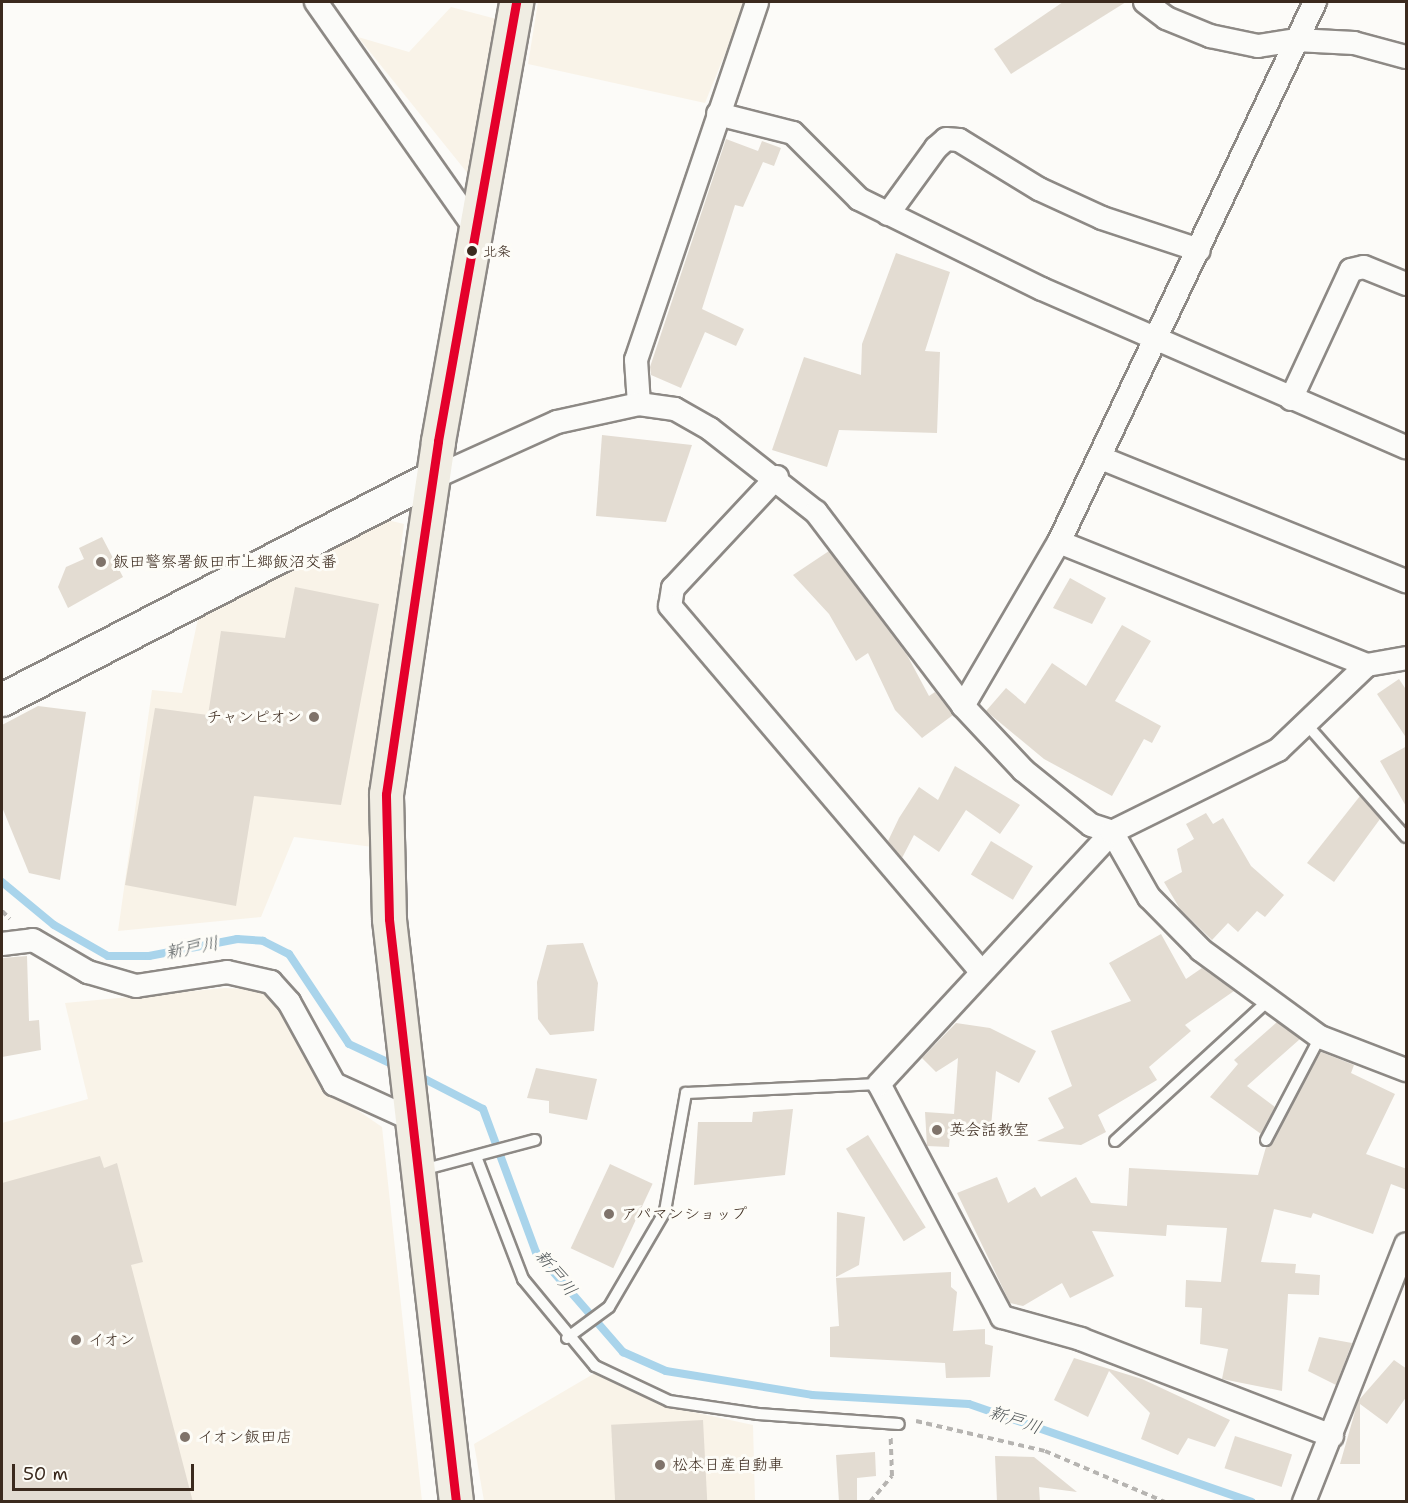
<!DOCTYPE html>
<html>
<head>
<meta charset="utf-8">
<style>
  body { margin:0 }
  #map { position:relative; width:1408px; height:1503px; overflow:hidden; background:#fcfbf8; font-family:"Shantell Sans","Klee One",sans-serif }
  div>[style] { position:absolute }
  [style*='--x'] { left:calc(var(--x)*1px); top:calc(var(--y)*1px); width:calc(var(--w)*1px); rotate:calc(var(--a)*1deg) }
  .built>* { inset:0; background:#f9f3e8 }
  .stream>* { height:8px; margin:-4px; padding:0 4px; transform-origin:4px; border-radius:4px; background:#a9d4eb }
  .building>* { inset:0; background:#e3dcd2; transform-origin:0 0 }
  .path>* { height:4px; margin-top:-2px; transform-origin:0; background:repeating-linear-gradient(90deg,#b6b4b1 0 6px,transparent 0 10.5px) }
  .roads { filter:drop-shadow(2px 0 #8d8985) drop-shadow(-2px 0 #8d8985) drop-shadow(0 2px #8d8985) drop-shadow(0 -2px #8d8985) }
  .lane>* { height:10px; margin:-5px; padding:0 5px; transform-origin:5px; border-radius:5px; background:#fbfbf9 }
  .street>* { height:22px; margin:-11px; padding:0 11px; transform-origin:11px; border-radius:11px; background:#fbfbf9 }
  .secondary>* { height:32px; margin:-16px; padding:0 16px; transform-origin:16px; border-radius:16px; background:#fbfbf9 }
  .highway>* { height:33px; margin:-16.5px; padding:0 16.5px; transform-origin:16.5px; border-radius:16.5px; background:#f0ede3 }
  .bus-1>* { height:9px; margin:-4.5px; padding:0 4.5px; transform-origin:4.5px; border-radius:4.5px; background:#e4002b }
  .dots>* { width:16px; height:16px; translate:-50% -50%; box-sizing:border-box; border:3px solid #fdfcf7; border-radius:50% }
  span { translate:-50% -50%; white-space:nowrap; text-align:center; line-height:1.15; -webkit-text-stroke:6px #fdfcf7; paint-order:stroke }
  .bus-label { font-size:14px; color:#3b2a1e }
  .left { translate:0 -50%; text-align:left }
  .poi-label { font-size:16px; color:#3b2a1e }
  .right { translate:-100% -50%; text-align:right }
  .water-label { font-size:18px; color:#52585a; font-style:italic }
  .frame { position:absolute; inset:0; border:3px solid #3b2a1e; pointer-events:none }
  .scale { position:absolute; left:12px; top:1464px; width:182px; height:27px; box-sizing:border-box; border:3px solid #3b2a1e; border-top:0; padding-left:8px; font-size:18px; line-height:21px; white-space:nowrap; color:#3b2a1e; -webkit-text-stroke:4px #fdfcf7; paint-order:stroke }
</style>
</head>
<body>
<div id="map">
  <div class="built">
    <div style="clip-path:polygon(538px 2px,746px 2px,705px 103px,528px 64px)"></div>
    <div style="clip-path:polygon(451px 7px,504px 21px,473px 180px,358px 37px,409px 52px)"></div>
    <div style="clip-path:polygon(379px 518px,404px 524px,400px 555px,407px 559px,373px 847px,294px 837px,261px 917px,118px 931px,152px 690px,182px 693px,199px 614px)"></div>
    <div style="clip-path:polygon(225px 988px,269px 990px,334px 1094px,382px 1127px,422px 1501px,2px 1502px,2px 1123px,88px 1099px,65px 1003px)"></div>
    <div style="clip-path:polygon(595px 1373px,665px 1406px,753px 1425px,755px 1501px,484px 1501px,474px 1444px)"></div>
  </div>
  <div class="stream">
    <div style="--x:2;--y:882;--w:67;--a:39.6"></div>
    <div style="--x:54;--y:925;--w:62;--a:29.9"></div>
    <div style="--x:108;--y:956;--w:41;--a:0"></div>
    <div style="--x:149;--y:956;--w:90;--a:-10.9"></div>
    <div style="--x:237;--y:939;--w:26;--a:4"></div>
    <div style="--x:263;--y:941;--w:29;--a:27"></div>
    <div style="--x:289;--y:954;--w:108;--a:56.3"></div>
    <div style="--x:349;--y:1044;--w:54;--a:25.1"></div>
    <div style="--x:415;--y:1074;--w:76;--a:27.2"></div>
    <div style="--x:483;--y:1109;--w:153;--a:69.7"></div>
    <div style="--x:536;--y:1252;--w:133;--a:49"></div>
    <div style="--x:623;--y:1352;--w:47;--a:23.8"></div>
    <div style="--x:666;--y:1371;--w:148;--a:9.3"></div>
    <div style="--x:812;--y:1395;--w:157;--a:3.3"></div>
    <div style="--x:969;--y:1404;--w:299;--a:19.1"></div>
  </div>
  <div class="building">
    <div style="clip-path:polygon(1063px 2px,1126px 2px,1011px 74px,994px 49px)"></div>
    <div style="clip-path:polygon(726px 139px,758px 151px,762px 141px,781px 148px,774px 166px,763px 162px,743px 207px,735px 205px,702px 309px,744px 329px,736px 346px,705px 332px,681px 388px,651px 375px,650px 367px)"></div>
    <div style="clip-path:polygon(896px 253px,950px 272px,925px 351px,940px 352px,937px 433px,839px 430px,827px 467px,772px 450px,804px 357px,861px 375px,862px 344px)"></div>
    <div style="clip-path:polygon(602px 435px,692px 445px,666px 522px,596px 516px)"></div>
    <div style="clip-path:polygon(102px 537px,123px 577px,68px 608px,58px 587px,66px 567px,84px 559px,79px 548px)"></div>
    <div style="clip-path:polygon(829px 551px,907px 655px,929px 696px,935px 692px,953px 715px,922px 738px,895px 710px,868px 653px,856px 661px,829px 614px,793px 575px)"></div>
    <div style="clip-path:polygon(1070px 578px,1106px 598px,1092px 624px,1053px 608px)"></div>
    <div style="clip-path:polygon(295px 587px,379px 604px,341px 805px,254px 796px,236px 906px,125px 885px,155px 708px,208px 715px,221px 631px,285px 638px)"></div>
    <div style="clip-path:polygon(1122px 625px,1151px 641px,1115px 701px,1161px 726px,1152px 743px,1144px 739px,1112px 796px,1044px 759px,986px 711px,1006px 688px,1025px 704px,1052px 663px,1086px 686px)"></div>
    <div style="clip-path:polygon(1399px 679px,1407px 691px,1407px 739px,1377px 694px)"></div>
    <div style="clip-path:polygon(38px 706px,86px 712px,60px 880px,29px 873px,2px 807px,2px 725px)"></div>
    <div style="clip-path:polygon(1407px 746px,1407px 808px,1380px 761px)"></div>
    <div style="clip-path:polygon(955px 766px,1020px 805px,1000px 834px,966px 810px,939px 852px,914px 835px,902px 858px,888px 841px,899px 818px,919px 787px,938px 800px)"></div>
    <div style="clip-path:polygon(1360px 796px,1380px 819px,1334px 882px,1307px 863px)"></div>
    <div style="clip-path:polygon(1206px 813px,1213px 824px,1223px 818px,1251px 866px,1284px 895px,1265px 917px,1257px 911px,1238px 932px,1228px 923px,1212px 940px,1180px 909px,1164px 882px,1182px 872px,1177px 849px,1194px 839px,1186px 824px)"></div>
    <div style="left:991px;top:841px;width:49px;height:39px;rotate:31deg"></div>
    <div style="clip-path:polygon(1161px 934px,1186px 979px,1202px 968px,1234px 991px,1185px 1025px,1191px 1031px,1149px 1067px,1157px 1080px,1098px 1115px,1106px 1132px,1081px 1145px,1037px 1141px,1064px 1128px,1048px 1098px,1072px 1086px,1051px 1031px,1131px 1001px,1109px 963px)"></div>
    <div style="clip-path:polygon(583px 943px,598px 983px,594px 1031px,550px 1035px,538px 1019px,537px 982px,547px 945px)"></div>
    <div style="clip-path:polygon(27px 956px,29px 1021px,39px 1020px,41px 1050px,2px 1057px,2px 958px)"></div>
    <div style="clip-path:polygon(1277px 1022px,1300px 1039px,1247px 1086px,1275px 1107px,1261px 1134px,1210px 1097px,1238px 1064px,1234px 1060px)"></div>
    <div style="clip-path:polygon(956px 1023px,990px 1028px,1036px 1051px,1019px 1083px,996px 1071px,990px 1138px,950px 1135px,949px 1147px,927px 1146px,925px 1112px,954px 1114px,958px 1058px,936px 1072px,922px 1058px)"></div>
    <div style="clip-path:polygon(1321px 1052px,1354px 1065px,1351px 1073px,1395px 1094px,1366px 1154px,1407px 1169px,1407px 1190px,1391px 1184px,1373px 1234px,1313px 1213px,1311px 1218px,1274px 1209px,1261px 1262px,1296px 1264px,1295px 1273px,1320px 1275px,1319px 1295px,1288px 1294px,1282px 1391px,1222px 1379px,1228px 1349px,1200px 1344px,1202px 1308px,1185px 1307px,1186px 1280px,1221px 1282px,1227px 1228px,1167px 1225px,1166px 1236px,1092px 1231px,1114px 1276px,1070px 1298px,1062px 1283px,1023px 1306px,1010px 1303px,957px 1193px,997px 1177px,1008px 1203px,1035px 1187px,1041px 1197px,1076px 1177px,1091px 1203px,1127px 1206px,1129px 1168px,1258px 1175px,1266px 1147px)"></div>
    <div style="clip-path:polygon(536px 1068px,597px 1079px,587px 1120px,549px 1113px,549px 1101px,527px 1098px)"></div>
    <div style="clip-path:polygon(793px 1109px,785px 1175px,694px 1185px,698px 1122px,752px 1122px,753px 1112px)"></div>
    <div style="left:868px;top:1135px;width:109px;height:26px;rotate:58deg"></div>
    <div style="clip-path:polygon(100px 1156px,104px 1168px,117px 1163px,143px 1262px,131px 1265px,193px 1502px,2px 1502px,2px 1183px)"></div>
    <div style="left:610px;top:1164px;width:47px;height:93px;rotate:25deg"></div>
    <div style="clip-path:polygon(837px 1212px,865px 1217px,859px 1265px,836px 1277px)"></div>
    <div style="clip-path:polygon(951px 1272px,951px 1287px,957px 1292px,953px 1331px,985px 1329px,985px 1344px,993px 1346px,990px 1377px,946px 1378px,945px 1363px,830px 1357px,830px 1327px,839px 1326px,836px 1278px)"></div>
    <div style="clip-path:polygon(1319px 1337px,1352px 1343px,1336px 1385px,1308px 1371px)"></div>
    <div style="clip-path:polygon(1074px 1358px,1142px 1379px,1230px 1420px,1215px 1447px,1188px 1438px,1178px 1455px,1141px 1439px,1150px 1413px,1109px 1371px,1088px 1417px,1054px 1400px)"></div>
    <div style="clip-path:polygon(1394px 1360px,1407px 1369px,1407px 1396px,1387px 1424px,1360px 1404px,1360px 1464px,1340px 1464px,1358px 1401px)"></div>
    <div style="left:703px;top:1420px;width:82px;height:92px;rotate:87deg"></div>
    <div style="left:1235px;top:1436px;width:60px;height:34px;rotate:18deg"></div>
    <div style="clip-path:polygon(875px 1452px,876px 1476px,857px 1478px,857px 1502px,839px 1502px,836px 1455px)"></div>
    <div style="clip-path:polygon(995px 1456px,1034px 1457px,1077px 1492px,1039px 1487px,1040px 1502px,997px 1502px)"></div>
  </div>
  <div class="path">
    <div style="--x:2;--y:911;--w:11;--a:45"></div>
    <div style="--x:916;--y:1421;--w:132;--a:13.1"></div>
    <div style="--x:1045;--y:1451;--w:130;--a:23"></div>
    <div style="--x:870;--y:1502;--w:34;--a:-50"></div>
    <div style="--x:892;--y:1476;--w:38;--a:-92"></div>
  </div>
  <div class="roads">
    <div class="lane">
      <div style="--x:1308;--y:726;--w:148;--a:48.6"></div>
      <div style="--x:1266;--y:1140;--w:116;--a:-62.3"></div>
      <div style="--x:1115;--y:1141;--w:212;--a:-42.5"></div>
      <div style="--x:477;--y:1159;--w:129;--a:69"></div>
      <div style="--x:523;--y:1279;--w:113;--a:50.4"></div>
      <div style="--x:595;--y:1366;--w:82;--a:25.3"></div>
      <div style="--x:669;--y:1401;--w:90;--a:8.3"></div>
      <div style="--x:758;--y:1414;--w:141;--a:4.1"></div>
      <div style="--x:422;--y:1170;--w:117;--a:-14.9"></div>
      <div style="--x:567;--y:1338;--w:52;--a:-36.4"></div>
      <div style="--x:609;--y:1307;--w:111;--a:-59.7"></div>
      <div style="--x:665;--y:1211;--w:120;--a:-79.9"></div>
      <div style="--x:686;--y:1093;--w:193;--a:-2.7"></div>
    </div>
    <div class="street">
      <div style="--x:316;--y:2;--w:279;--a:54.9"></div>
      <div style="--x:1145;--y:2;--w:26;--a:37"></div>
      <div style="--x:1166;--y:18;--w:48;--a:22.2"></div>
      <div style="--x:1210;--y:36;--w:49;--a:11.8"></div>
      <div style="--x:1258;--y:46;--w:38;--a:-9"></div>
      <div style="--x:1296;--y:40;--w:58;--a:3"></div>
      <div style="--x:1354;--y:43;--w:54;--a:15.1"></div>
      <div style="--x:718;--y:114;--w:77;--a:14.2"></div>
      <div style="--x:793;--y:133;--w:93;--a:45"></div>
      <div style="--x:859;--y:199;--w:204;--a:26.2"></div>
      <div style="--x:1042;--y:289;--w:397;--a:23.5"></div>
      <div style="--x:888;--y:214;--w:82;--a:-54"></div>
      <div style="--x:936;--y:148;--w:13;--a:-42"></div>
      <div style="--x:946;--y:139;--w:13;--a:4"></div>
      <div style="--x:959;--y:140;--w:94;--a:31.5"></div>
      <div style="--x:1039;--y:189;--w:69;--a:24.7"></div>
      <div style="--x:1102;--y:218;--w:102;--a:18.3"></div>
      <div style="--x:1291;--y:399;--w:142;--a:-65.1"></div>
      <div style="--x:1351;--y:270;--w:13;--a:-13"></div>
      <div style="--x:1364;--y:267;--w:45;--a:22"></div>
      <div style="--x:639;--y:404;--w:44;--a:-93.9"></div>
      <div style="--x:636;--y:360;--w:378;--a:-71.3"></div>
      <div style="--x:1101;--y:458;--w:329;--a:22"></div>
      <div style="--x:777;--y:477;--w:152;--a:133.1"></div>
      <div style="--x:673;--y:588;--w:18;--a:99"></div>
      <div style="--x:670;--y:606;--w:480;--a:49.6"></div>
      <div style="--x:433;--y:478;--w:136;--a:-24.3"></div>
      <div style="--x:557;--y:422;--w:84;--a:-12.4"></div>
      <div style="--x:639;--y:404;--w:36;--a:8"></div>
      <div style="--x:675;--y:409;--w:40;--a:29.7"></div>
      <div style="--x:710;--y:429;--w:135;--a:38.1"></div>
      <div style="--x:816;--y:512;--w:243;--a:52.8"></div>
      <div style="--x:963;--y:706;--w:88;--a:46.8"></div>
      <div style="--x:1023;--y:770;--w:87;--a:39"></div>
      <div style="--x:1091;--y:825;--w:22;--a:18"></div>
      <div style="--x:1112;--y:832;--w:75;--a:60.4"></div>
      <div style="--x:1149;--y:897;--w:74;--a:45.5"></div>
      <div style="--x:1201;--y:950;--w:147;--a:36.2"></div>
      <div style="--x:1320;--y:1037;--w:92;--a:21"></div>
      <div style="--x:1059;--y:542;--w:332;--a:21.8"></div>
      <div style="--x:963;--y:706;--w:190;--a:-59.7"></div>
      <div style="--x:1059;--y:542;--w:598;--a:-64.64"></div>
      <div style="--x:2;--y:944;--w:31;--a:-7"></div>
      <div style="--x:33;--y:940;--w:64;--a:30.2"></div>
      <div style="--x:88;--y:972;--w:50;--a:16.3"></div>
      <div style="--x:136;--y:986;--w:92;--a:-8.7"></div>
      <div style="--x:227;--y:972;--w:45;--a:12.8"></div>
      <div style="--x:271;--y:982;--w:27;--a:48"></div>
      <div style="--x:289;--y:1002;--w:94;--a:61.2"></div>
      <div style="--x:334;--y:1084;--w:87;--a:24.5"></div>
      <div style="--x:1332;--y:1436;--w:269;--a:-158.9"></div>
      <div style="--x:1081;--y:1339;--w:82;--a:-164.4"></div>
      <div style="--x:1002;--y:1317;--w:263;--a:-117.8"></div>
      <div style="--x:879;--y:1084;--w:343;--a:-47.2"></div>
      <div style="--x:1112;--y:832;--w:185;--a:-26.3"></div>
      <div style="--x:1278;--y:750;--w:123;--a:-43.7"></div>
      <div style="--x:1367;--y:665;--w:40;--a:-10"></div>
      <div style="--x:1304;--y:1502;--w:277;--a:-68.4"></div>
    </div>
    <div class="secondary">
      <div style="--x:2;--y:700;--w:485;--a:-27.3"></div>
    </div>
    <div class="highway">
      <div style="--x:456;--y:1502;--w:587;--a:-96.56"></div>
      <div style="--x:389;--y:919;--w:125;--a:-91.4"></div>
      <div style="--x:386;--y:794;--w:357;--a:-81.6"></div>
      <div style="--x:438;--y:441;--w:446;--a:-79.9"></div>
    </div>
  </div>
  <div class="bus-1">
    <div style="--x:456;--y:1502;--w:587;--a:-96.56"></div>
    <div style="--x:389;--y:919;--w:125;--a:-91.4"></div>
    <div style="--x:386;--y:794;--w:357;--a:-81.6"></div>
    <div style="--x:438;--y:441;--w:446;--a:-79.9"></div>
  </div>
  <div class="dots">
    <div style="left:472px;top:251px;background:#3b2a1e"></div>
    <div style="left:101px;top:562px;background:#7f736a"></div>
    <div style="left:314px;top:717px;background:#7f736a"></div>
    <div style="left:937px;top:1130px;background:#7f736a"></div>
    <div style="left:609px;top:1214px;background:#7f736a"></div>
    <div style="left:76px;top:1340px;background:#7f736a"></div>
    <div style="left:185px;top:1437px;background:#7f736a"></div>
    <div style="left:660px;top:1465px;background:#7f736a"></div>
  </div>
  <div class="bus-label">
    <span class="left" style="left:483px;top:251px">北条</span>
  </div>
  <div class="poi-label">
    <span class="left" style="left:113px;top:562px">飯田警察署飯田市上郷飯沼交番</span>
    <span class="right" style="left:302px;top:717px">チャンピオン</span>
    <span class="left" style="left:949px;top:1130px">英会話教室</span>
    <span class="left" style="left:621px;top:1214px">アパマンショップ</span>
    <span class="left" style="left:88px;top:1340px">イオン</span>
    <span class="left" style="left:197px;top:1437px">イオン飯田店</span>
    <span class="left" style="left:672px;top:1465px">松本日産自動車</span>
  </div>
  <div class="water-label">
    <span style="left:192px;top:948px;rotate:-11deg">新戸川</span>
    <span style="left:556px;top:1273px;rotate:51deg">新戸川</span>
    <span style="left:1015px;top:1420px;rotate:19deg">新戸川</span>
  </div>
  <div class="frame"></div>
  <div class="scale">50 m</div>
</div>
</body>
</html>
